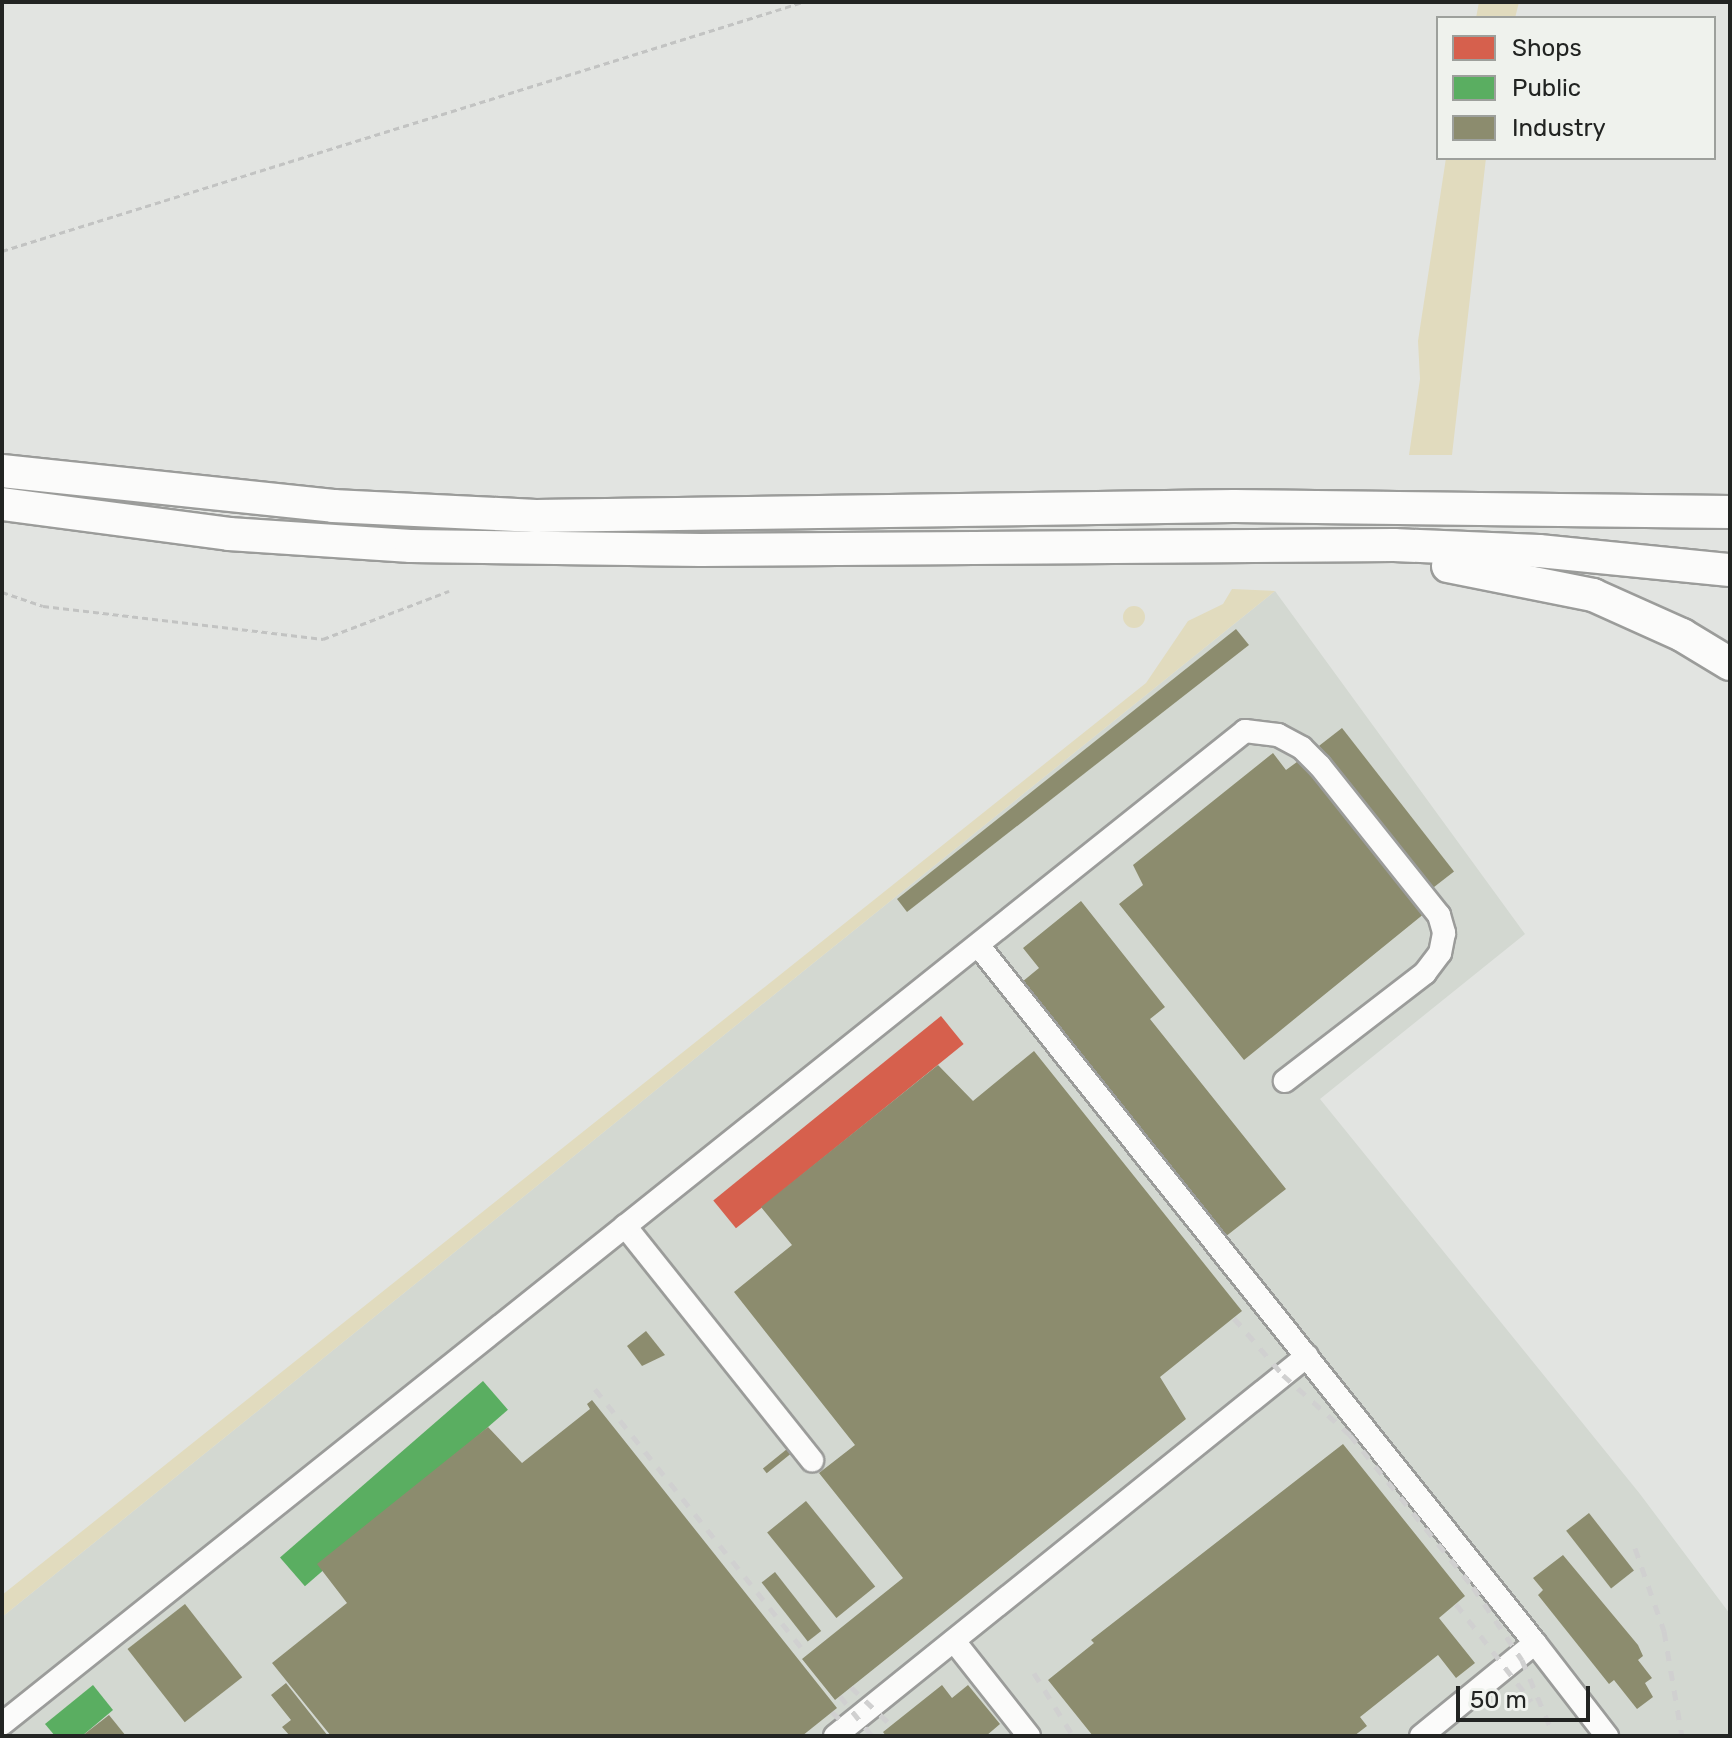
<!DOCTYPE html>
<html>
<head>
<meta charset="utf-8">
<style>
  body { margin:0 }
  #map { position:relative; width:1732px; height:1738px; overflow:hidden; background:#e2e4e1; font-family:Rubik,sans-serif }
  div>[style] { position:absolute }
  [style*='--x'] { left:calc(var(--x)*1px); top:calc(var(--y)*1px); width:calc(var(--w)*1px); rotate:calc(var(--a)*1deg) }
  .built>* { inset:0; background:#d3d8d1 }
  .green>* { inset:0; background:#e1dbbe }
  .round { border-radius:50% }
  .shops>* { inset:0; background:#d6604d; transform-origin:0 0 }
  .public>* { inset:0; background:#5aae61; transform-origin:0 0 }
  .industry>* { inset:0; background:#8c8c6e; transform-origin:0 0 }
  .path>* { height:3px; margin-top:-1.5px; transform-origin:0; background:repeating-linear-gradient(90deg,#c2c3c2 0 6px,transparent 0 10px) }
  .roads { filter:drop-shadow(2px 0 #9b9c9a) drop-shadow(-2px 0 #9b9c9a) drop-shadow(0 2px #9b9c9a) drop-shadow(0 -2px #9b9c9a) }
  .minor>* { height:22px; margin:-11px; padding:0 11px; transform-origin:11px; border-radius:11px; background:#fbfbfa }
  .highway>* { height:32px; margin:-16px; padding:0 16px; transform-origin:16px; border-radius:16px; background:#fbfbfa }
  .rail>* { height:5px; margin-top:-2.5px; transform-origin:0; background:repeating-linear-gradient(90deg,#d0d0d0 0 10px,transparent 0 20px) }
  span { translate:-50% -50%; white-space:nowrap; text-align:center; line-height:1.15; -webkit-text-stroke:8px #eff2ed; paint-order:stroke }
  .frame { position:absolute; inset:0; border:4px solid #222422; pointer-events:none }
  .legend { position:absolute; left:1436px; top:16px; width:280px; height:144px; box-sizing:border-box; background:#eff2ed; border:2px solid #9da09c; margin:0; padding:10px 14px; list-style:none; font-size:24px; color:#222422 }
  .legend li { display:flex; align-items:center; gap:16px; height:40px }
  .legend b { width:40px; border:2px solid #9da09c }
  .scale { position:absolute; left:1456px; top:1686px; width:134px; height:36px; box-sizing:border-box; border:4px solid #222422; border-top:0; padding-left:10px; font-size:24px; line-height:28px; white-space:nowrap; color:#222422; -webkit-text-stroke:6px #eff2ed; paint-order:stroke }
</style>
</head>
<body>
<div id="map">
  <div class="built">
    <div style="clip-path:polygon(1275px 591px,1525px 934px,1320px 1099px,1640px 1494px,1730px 1614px,1730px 1736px,2px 1736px,2px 1617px)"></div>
  </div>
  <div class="green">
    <div style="clip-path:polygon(1479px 2px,1519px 2px,1515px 18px,1476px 18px)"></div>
    <div style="clip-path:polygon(1446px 158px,1486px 158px,1452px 455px,1409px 455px,1420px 379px,1418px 341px)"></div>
    <div style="clip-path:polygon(1232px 589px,1275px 591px,2px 1617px,2px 1595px,1146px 683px,1188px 621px,1223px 604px)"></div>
    <div class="round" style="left:1123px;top:606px;width:22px;height:22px"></div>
  </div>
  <div class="shops">
    <div style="left:941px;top:1016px;width:36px;height:293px;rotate:51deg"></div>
  </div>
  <div class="public">
    <div style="left:483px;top:1381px;width:38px;height:269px;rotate:49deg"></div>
    <div style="clip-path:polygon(93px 1685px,113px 1710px,82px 1736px,55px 1736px,45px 1724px)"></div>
  </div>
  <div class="industry">
    <div style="clip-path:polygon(1236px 629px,1249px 645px,907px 912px,897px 899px)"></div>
    <div style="left:1342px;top:728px;width:182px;height:29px;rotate:52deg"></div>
    <div style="clip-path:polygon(1273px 753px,1286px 770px,1301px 759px,1425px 913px,1244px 1060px,1119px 904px,1143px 885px,1133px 865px)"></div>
    <div style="clip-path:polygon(1081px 901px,1165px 1007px,1150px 1019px,1286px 1189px,1225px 1237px,1022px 982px,1039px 968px,1023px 948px)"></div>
    <div style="clip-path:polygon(1034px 1051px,1242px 1311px,1160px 1377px,1186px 1419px,835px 1700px,802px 1659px,903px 1578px,819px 1473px,855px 1445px,734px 1292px,792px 1245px,761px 1207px,938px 1065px,973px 1101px)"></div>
    <div style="clip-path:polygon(646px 1331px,665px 1355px,642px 1366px,627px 1346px)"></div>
    <div style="clip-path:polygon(592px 1400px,837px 1708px,802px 1736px,331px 1736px,272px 1663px,347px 1603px,317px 1564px,488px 1427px,522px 1463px,590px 1409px,587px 1404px)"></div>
    <div style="clip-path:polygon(1343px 1444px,1465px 1596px,1439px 1618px,1475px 1663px,1456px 1678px,1438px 1655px,1360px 1717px,1367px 1726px,1354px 1736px,1093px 1736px,1048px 1680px,1094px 1643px,1091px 1640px)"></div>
    <div style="left:787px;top:1449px;width:6px;height:31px;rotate:51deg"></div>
    <div style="left:806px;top:1501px;width:110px;height:50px;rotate:51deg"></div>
    <div style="left:1589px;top:1513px;width:73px;height:29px;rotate:52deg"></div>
    <div style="clip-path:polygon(1563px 1555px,1638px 1645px,1643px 1656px,1638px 1660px,1652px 1678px,1645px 1683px,1653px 1697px,1637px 1709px,1614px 1680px,1609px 1684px,1538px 1595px,1543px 1590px,1533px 1578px)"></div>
    <div style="left:775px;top:1572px;width:75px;height:17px;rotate:52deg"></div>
    <div style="left:185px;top:1604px;width:93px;height:73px;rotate:52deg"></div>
    <div style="clip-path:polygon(286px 1683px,328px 1736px,290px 1736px,282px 1727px,291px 1720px,271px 1695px)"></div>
    <div style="clip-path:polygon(942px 1685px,952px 1698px,968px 1685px,1000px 1724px,986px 1736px,886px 1736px,883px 1732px)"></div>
    <div style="clip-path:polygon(109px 1715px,126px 1736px,82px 1736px)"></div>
  </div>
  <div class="path">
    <div style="--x:2;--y:251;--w:839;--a:-17.27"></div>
    <div style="--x:2;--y:592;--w:43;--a:18.9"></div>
    <div style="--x:43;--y:606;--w:282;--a:6.7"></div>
    <div style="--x:323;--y:639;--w:135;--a:-20.9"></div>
  </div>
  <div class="roads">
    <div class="minor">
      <div style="--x:978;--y:945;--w:893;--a:51.41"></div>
      <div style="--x:1535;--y:1643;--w:147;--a:140.8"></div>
      <div style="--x:625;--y:1226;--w:300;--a:51.4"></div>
      <div style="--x:954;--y:1641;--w:121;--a:51.7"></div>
      <div style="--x:1535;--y:1643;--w:118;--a:52.3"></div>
      <div style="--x:2;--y:1724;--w:1591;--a:-38.62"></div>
      <div style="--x:1245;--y:731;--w:33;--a:7"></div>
      <div style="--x:1278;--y:735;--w:27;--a:28"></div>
      <div style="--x:1302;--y:748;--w:25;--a:45"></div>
      <div style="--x:1320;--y:766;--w:191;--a:51.4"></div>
      <div style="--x:1439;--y:915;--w:19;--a:74"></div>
      <div style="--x:1444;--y:933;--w:20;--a:101"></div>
      <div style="--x:1440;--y:953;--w:25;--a:127"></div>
      <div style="--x:1425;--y:973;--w:177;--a:142.4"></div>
      <div style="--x:835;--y:1736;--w:606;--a:-38.84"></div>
    </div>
    <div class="highway">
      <div style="--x:2;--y:471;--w:333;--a:6"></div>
      <div style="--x:333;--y:506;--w:203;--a:2.8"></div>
      <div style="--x:536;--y:516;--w:698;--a:-0.82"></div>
      <div style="--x:1234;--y:506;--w:496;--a:0.7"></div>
      <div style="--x:2;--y:504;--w:229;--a:7.5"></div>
      <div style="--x:229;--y:534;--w:182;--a:3.8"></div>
      <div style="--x:411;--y:546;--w:290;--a:0.8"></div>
      <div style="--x:701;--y:550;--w:693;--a:-0.41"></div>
      <div style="--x:1394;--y:545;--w:145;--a:2.4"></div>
      <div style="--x:1539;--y:551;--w:192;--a:5.7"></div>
      <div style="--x:1448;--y:566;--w:148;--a:11.3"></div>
      <div style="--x:1593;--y:595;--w:98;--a:24.2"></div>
      <div style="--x:1682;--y:635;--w:56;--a:31.1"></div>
    </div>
  </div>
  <div class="rail">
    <div style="--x:1234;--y:1318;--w:75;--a:49.3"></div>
    <div style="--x:1283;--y:1375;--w:90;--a:41.8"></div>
    <div style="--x:1350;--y:1435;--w:196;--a:51"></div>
    <div style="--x:1473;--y:1587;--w:88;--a:56.1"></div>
    <div style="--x:1522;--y:1660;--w:82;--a:67.2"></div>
    <div style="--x:595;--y:1389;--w:340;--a:51.4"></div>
    <div style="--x:1635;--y:1548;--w:88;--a:70.7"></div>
    <div style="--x:1664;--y:1631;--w:107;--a:80.3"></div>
    <div style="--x:1456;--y:1604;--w:123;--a:52.3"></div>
    <div style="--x:1034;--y:1673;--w:74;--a:58.2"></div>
    <div style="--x:851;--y:1687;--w:55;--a:43.5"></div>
    <div style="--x:840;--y:1696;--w:51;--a:51.3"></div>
    <div style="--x:832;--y:1712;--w:12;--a:42"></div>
  </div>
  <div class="frame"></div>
  <ul class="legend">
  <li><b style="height:22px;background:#d6604d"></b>Shops</li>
  <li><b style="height:22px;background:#5aae61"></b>Public</li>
  <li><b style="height:22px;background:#8c8c6e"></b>Industry</li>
  </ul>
  <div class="scale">50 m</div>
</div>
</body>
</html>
